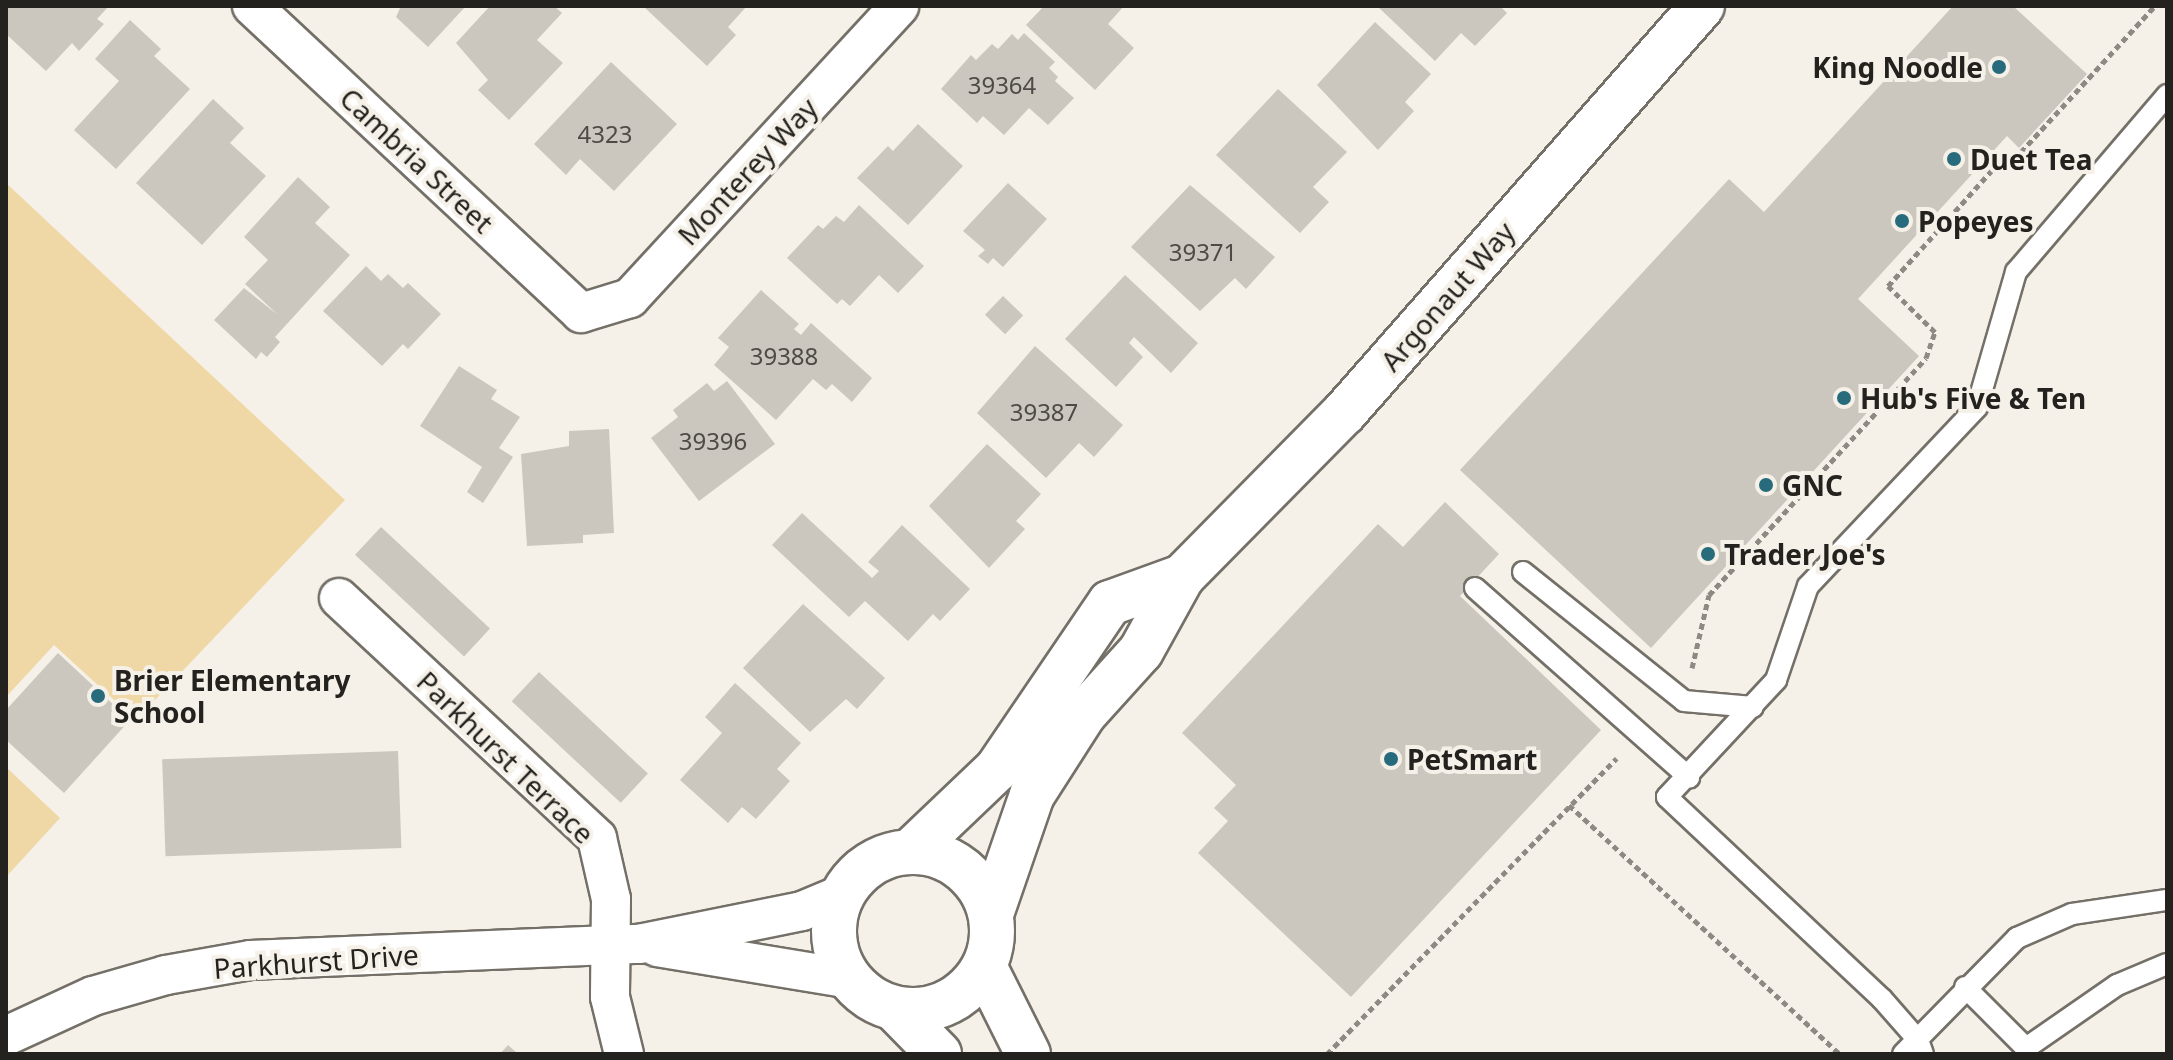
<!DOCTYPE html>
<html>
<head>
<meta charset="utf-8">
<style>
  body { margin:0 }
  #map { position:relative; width:2173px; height:1060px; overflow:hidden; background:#f6f1e8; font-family:"Noto Sans",sans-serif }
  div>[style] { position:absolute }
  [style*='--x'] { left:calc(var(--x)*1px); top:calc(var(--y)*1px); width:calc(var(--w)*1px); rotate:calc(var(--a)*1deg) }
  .green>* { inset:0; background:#efd8a6 }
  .building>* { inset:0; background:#cbc7be; transform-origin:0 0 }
  .path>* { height:5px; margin-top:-2.5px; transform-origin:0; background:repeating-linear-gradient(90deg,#8d8a84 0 6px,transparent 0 10px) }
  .roads { filter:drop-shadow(2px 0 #747068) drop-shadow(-2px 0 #747068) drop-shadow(0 2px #747068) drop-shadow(0 -2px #747068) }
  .service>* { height:20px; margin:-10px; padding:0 10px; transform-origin:10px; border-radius:10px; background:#fff }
  .minor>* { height:38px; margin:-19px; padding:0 19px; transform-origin:19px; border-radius:19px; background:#fff }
  .tertiary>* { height:44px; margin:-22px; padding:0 22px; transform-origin:22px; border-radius:22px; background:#fff }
  .tertiary>.ring { margin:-22px; padding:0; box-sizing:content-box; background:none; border:44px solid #fff; border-radius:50% }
  .dots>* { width:22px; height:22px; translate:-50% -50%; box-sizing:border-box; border:4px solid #f6f1e8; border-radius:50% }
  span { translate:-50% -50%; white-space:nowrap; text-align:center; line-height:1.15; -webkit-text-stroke:8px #f6f1e8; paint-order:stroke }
  .number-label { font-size:24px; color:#4e4b47 }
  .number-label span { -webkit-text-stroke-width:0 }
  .poi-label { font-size:28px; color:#24221f; font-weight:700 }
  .right { translate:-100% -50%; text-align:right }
  .left { translate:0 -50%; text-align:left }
  .street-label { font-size:28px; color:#24221f }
  .frame { position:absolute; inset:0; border:8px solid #24221f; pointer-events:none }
</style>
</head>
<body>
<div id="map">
  <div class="green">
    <div style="clip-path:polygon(6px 183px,345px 500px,136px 720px,54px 645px,6px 697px)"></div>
    <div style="clip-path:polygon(6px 767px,60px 818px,6px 877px)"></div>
  </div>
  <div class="building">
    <div style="clip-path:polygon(6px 6px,109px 6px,97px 19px,104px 24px,79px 51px,72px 43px,46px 71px,6px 34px)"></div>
    <div style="clip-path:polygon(401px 6px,466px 6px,428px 47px,396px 17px)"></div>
    <div style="clip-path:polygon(490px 6px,554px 6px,562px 13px,537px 40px,563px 63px,509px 120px,478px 90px,488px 80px,456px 43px)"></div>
    <div style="clip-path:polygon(643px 6px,747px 6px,728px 27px,736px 35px,707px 66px)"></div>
    <div style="clip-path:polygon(1044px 6px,1124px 6px,1108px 24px,1134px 48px,1095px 90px,1026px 25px)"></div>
    <div style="clip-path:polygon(1377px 6px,1500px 6px,1507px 13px,1475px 46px,1461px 33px,1435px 61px)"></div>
    <div style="clip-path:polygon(1953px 6px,2013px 6px,2087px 74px,2019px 148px,2007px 136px,1858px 299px,1919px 356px,1651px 648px,1460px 470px,1729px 179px,1764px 212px)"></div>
    <div style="clip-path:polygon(130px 20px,161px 49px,154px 56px,190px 89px,116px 169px,74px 130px,119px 81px,95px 59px)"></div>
    <div style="clip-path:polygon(1375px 22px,1431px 74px,1405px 102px,1414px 111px,1378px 150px,1317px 85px)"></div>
    <div style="clip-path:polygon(1024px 33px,1055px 62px,1049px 68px,1058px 77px,1055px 81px,1074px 98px,1048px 125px,1029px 108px,1004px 135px,983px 116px,977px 123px,941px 89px,971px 55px,976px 60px,992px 44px,998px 49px,1012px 34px,1018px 40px)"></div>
    <div style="clip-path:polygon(611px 62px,677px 124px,614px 191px,580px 159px,566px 175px,534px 144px)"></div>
    <div style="clip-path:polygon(1278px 89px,1347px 152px,1313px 187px,1329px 202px,1300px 233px,1216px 155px)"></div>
    <div style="clip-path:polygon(213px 99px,244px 128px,230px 143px,266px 176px,202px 245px,136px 183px)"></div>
    <div style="clip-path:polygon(918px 124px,963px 166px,908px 225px,857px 178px,888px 146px,893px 151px)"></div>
    <div style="clip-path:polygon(298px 177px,330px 207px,315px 223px,350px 255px,275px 337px,280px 342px,267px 357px,261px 352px,256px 359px,214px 320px,244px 288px,278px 315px,245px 284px,268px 260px,244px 237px)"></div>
    <div style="clip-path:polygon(1008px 183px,1047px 219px,1003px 267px,993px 258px,988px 264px,978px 256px,985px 250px,963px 231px)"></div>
    <div style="clip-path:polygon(1190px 185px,1275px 257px,1246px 289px,1235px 278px,1200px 311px,1131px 247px)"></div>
    <div style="clip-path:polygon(859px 205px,924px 266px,898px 293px,879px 275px,850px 306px,842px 299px,837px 304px,787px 258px,818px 225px,823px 229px,836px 216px,844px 222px)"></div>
    <div style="clip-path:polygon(366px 266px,381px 281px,388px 274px,403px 288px,408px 283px,441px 314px,408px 349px,403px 344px,382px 366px,323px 311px)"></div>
    <div style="clip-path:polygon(1125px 275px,1198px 343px,1171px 373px,1134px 337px,1129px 343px,1143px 357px,1116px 387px,1065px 339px)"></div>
    <div style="clip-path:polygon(761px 290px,799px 324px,794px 329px,801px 335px,811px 323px,872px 378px,852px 402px,832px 384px,826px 390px,813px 379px,776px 420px,714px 365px,729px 347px,718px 338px)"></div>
    <div style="left:1003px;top:296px;width:28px;height:26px;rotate:44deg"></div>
    <div style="clip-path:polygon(1035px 346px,1123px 425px,1094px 457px,1079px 443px,1046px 478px,977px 413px)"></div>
    <div style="clip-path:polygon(459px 366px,497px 390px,491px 399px,520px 417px,499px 448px,513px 457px,483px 503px,467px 492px,482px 467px,420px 426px)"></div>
    <div style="clip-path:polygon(727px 381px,775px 444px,699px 501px,651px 438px,678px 417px,673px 410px,707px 383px,714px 391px)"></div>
    <div style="clip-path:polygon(609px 429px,614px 533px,583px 535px,583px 543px,527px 546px,521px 454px,569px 446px,569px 431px)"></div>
    <div style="clip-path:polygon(987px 444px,1041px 494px,1016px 521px,1025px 529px,989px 568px,929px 506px)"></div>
    <div style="clip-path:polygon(1445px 502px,1499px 554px,1460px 596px,1601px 730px,1351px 997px,1198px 853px,1228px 821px,1214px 808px,1236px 785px,1182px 733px,1378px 524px,1403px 547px)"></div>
    <div style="clip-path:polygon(802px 513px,872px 578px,879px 571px,868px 562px,902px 525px,970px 589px,940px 621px,933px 614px,908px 641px,865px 601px,849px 617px,772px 545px)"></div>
    <div style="left:381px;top:527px;width:149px;height:38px;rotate:43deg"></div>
    <div style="clip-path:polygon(803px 604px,885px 678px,857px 709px,846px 699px,810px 732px,743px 668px)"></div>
    <div style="clip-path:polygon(58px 653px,130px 720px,64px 793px,6px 740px,6px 710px)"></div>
    <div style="left:539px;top:672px;width:149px;height:40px;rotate:43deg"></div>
    <div style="clip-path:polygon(735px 683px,801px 743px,777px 769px,790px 781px,756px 819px,742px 807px,728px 823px,680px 780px,722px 733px,705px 717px)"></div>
    <div style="left:398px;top:751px;width:97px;height:236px;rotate:88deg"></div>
    <div style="clip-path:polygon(508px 1045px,518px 1054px,500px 1054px)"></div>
  </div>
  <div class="path">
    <div style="--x:1692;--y:668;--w:75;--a:-76.9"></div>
    <div style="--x:1709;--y:595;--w:321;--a:-47.5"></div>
    <div style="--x:1926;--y:358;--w:28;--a:-71"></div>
    <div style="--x:1935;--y:332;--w:66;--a:-135.6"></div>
    <div style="--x:1888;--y:286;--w:172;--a:-48.1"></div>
    <div style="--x:2003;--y:158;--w:19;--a:-18"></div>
    <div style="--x:2021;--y:152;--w:198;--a:-47.5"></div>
    <div style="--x:1569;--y:805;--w:368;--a:42.6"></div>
    <div style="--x:1327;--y:1054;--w:414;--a:-45.6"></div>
  </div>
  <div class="roads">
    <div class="service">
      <div style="--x:1523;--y:572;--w:206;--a:38.7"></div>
      <div style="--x:1684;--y:701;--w:69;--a:5"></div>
      <div style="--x:1475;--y:588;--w:286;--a:41.5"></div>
      <div style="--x:1965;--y:987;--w:86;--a:45"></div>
      <div style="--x:2026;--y:1048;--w:111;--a:-34.7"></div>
      <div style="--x:2117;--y:985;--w:54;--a:-22.8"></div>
      <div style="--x:1903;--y:1054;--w:163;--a:-45.5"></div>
      <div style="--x:2017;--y:938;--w:60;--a:-23.6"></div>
      <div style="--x:2072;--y:914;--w:96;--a:-8.4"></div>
      <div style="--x:1923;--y:1054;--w:15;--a:-110"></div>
      <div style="--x:1918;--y:1040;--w:55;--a:-131.3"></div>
      <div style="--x:1882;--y:999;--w:295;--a:-136.8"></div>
      <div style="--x:1667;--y:797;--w:160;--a:-47"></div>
      <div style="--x:1776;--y:680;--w:99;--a:-71.2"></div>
      <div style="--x:1808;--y:586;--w:246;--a:-46.6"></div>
      <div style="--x:1977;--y:407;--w:141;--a:-73.9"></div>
      <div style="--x:2016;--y:272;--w:233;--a:-49.5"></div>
    </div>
    <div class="minor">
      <div style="--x:252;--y:6;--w:450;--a:43"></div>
      <div style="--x:581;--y:313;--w:51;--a:-17"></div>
      <div style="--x:630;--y:298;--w:397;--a:-47.3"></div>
      <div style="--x:339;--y:598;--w:352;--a:42.9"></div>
      <div style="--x:597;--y:838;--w:63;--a:77.1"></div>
      <div style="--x:611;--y:899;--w:98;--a:90.6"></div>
      <div style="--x:610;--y:997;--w:59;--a:76.2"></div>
      <div style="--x:657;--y:947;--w:196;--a:9.4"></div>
      <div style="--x:6;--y:1036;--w:96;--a:-24.7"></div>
      <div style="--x:93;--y:996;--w:76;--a:-16"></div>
      <div style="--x:166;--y:975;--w:86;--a:-10"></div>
      <div style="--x:251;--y:960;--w:388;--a:-2.4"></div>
      <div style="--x:639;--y:944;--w:166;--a:-11.4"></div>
      <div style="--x:802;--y:911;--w:44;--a:-22.5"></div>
    </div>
    <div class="tertiary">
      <div style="--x:911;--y:851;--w:119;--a:-43.6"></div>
      <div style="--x:997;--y:769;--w:201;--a:-55.8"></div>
      <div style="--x:1110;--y:603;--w:77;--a:-19.9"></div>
      <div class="ring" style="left:834px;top:852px;width:114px;height:114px"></div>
      <div style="--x:991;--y:914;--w:126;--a:-71"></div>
      <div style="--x:1032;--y:795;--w:96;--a:-57.3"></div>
      <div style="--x:1084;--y:714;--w:85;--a:-47.9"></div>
      <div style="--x:1141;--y:651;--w:85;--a:-61"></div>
      <div style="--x:1182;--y:577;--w:231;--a:-45.4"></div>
      <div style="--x:1344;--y:413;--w:542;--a:-48.66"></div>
      <div style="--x:985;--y:968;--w:96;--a:63.4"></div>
      <div style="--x:895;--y:1009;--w:63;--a:45.6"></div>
    </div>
  </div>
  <div class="dots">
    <div style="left:1999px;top:67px;background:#276b7c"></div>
    <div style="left:1954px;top:159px;background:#276b7c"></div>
    <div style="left:1902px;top:221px;background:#276b7c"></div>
    <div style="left:1844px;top:398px;background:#276b7c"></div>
    <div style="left:1766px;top:485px;background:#276b7c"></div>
    <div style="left:1708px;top:554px;background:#276b7c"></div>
    <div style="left:98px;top:696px;background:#276b7c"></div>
    <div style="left:1391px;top:759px;background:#276b7c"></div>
  </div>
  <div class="number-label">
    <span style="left:1002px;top:85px">39364</span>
    <span style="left:605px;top:134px">4323</span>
    <span style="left:1203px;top:252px">39371</span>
    <span style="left:784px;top:356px">39388</span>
    <span style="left:1044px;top:412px">39387</span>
    <span style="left:713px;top:441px">39396</span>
  </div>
  <div class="poi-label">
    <span class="right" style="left:1983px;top:67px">King Noodle</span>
    <span class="left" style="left:1970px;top:159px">Duet Tea</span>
    <span class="left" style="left:1918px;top:221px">Popeyes</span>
    <span class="left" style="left:1860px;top:398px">Hub's Five &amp; Ten</span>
    <span class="left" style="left:1782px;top:485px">GNC</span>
    <span class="left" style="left:1724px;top:554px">Trader Joe's</span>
    <span class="left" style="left:114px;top:696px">Brier Elementary<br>School</span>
    <span class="left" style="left:1407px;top:759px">PetSmart</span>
  </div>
  <div class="street-label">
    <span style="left:417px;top:160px;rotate:43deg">Cambria Street</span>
    <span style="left:747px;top:171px;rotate:-47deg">Monterey Way</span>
    <span style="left:1447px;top:296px;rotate:-49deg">Argonaut Way</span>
    <span style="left:506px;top:757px;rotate:44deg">Parkhurst Terrace</span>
    <span style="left:316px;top:961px;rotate:-4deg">Parkhurst Drive</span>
  </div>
  <div class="frame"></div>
</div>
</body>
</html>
